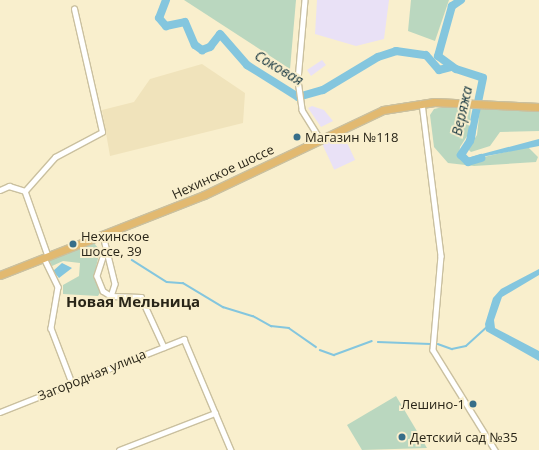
<!DOCTYPE html>
<html>
<head>
<meta charset="utf-8">
<style>
  body { margin:0 }
  #map { position:relative; width:539px; height:450px; overflow:hidden; background:#f9efcd; font-family:"Open Sans",sans-serif }
  div>[style] { position:absolute }
  [style*='--x'] { left:calc(var(--x)*1px); top:calc(var(--y)*1px); width:calc(var(--w)*1px); rotate:calc(var(--a)*1deg) }
  .commercial>* { inset:0; background:#e9e1f6; transform-origin:0 0 }
  .built>* { inset:0; background:#f0e3bb }
  .green>* { inset:0; background:#bad7bf }
  .water>* { inset:0; background:#84c6de }
  .stream>* { height:1.5px; margin:-0.75px; padding:0 0.75px; transform-origin:0.75px; border-radius:0.75px; background:#84c6de }
  .river>* { height:8px; margin:-4px; padding:0 4px; transform-origin:4px; border-radius:4px; background:#84c6de }
  .roads { filter:drop-shadow(1px 0 #cac09f) drop-shadow(-1px 0 #cac09f) drop-shadow(0 1px #cac09f) drop-shadow(0 -1px #cac09f) }
  .street>* { height:4.5px; margin:-2.25px; padding:0 2.25px; transform-origin:2.25px; border-radius:2.25px; background:#fff }
  .primary>* { height:7px; margin:-3.5px; padding:0 3.5px; transform-origin:3.5px; border-radius:3.5px; background:#e2b970 }
  .dots>* { width:11px; height:11px; translate:-50% -50%; box-sizing:border-box; border:2px solid #f9efcd; border-radius:50% }
  span { translate:-50% -50%; white-space:nowrap; text-align:center; line-height:1.15; -webkit-text-stroke:4px #f9efcd; paint-order:stroke }
  .poi-label { font-size:13px; color:#292518 }
  .left { translate:0 -50%; text-align:left }
  .right { translate:-100% -50%; text-align:right }
  .street-label { font-size:13px; color:#292518 }
  .water-label { font-size:14px; color:#14343f; font-style:italic }
  .quarter-label { font-size:15px; color:#292518; font-weight:700 }
</style>
</head>
<body>
<div id="map">
  <div class="commercial">
    <div style="clip-path:polygon(317px 0,389px 0,384px 39px,356px 46px,315px 34px)"></div>
    <div style="clip-path:polygon(322px 60px,326px 65px,311px 76px,307px 70px)"></div>
    <div style="clip-path:polygon(312px 106px,324px 110px,333px 121px,321px 127px,308px 108px)"></div>
    <div style="left:342px;top:132px;width:31px;height:23px;rotate:65deg"></div>
  </div>
  <div class="built">
    <div style="clip-path:polygon(202px 64px,245px 93px,243px 123px,110px 156px,102px 110px,134px 102px,150px 79px)"></div>
  </div>
  <div class="green">
    <div style="clip-path:polygon(184px 0,296px 0,290px 69px)"></div>
    <div style="clip-path:polygon(411px 0,449px 0,435px 41px,408px 31px)"></div>
    <div style="clip-path:polygon(451px 105px,471px 106px,469px 133px,460px 147px,459px 156px,471px 160px,528px 147px,538px 157px,536px 162px,474px 166px,448px 163px,434px 147px,430px 115px,434px 109px)"></div>
    <div style="clip-path:polygon(480px 108px,539px 110px,539px 131px,500px 132px,490px 146px,471px 152px,468px 149px,477px 135px)"></div>
    <div style="clip-path:polygon(93px 242px,100px 250px,94px 276px,101px 291px,98px 296px,63px 294px,63px 285px,79px 276px,80px 263px,63px 261px,52px 266px,49px 260px)"></div>
    <div style="clip-path:polygon(396px 396px,427px 448px,362px 450px,347px 425px)"></div>
  </div>
  <div class="water">
    <div style="clip-path:polygon(473px 111px,478px 111px,475px 139px,465px 153px,467px 158px,535px 140px,539px 139px,539px 146px,466px 160px,462px 153px,470px 141px)"></div>
    <div style="clip-path:polygon(62px 263px,72px 268px,59px 278px,53px 271px)"></div>
    <div style="clip-path:polygon(539px 269px,539px 275px,502px 297px,494px 320px,495px 328px,539px 351px,539px 361px,486px 331px,485px 324px,493px 298px,501px 289px)"></div>
  </div>
  <div class="stream">
    <div style="--x:132;--y:260;--w:41;--a:32.2"></div>
    <div style="--x:167;--y:282;--w:16;--a:4"></div>
    <div style="--x:183;--y:283;--w:47;--a:31"></div>
    <div style="--x:223;--y:307;--w:31;--a:17"></div>
    <div style="--x:253;--y:316;--w:21;--a:29"></div>
    <div style="--x:271;--y:326;--w:18;--a:6"></div>
    <div style="--x:289;--y:328;--w:33;--a:35"></div>
    <div style="--x:378;--y:342;--w:52;--a:2.2"></div>
    <div style="--x:438;--y:344;--w:15;--a:20"></div>
    <div style="--x:452;--y:349;--w:14;--a:-12"></div>
    <div style="--x:466;--y:346;--w:28;--a:-42"></div>
    <div style="--x:320;--y:350;--w:15;--a:20"></div>
    <div style="--x:334;--y:355;--w:40;--a:-20.2"></div>
  </div>
  <div class="river">
    <div style="--x:166;--y:0;--w:19;--a:111"></div>
    <div style="--x:159;--y:18;--w:11;--a:49"></div>
    <div style="--x:166;--y:26;--w:19;--a:-12"></div>
    <div style="--x:185;--y:22;--w:25;--a:67"></div>
    <div style="--x:195;--y:45;--w:9;--a:36"></div>
    <div style="--x:202;--y:50;--w:9;--a:-21"></div>
    <div style="--x:210;--y:47;--w:16;--a:-52"></div>
    <div style="--x:220;--y:34;--w:41;--a:48.9"></div>
    <div style="--x:247;--y:65;--w:60;--a:32.1"></div>
    <div style="--x:298;--y:97;--w:26;--a:-16"></div>
    <div style="--x:323;--y:90;--w:64;--a:-31"></div>
    <div style="--x:378;--y:57;--w:19;--a:-18"></div>
    <div style="--x:396;--y:51;--w:30;--a:8"></div>
    <div style="--x:426;--y:55;--w:20;--a:49"></div>
    <div style="--x:439;--y:70;--w:12;--a:-14"></div>
    <div style="--x:461;--y:0;--w:11;--a:146"></div>
    <div style="--x:452;--y:6;--w:52;--a:105.6"></div>
    <div style="--x:438;--y:56;--w:22;--a:36"></div>
    <div style="--x:456;--y:69;--w:28;--a:18"></div>
    <div style="--x:483;--y:78;--w:64;--a:101.7"></div>
    <div style="--x:470;--y:141;--w:17;--a:123"></div>
    <div style="--x:461;--y:155;--w:10;--a:45"></div>
    <div style="--x:468;--y:162;--w:14;--a:-17"></div>
  </div>
  <div class="roads">
    <div class="street">
      <div style="--x:305;--y:0;--w:80;--a:95"></div>
      <div style="--x:298;--y:80;--w:30;--a:82"></div>
      <div style="--x:302;--y:110;--w:34;--a:58"></div>
      <div style="--x:422;--y:103;--w:154;--a:82.9"></div>
      <div style="--x:441;--y:256;--w:94;--a:94.9"></div>
      <div style="--x:433;--y:350;--w:118;--a:58.2"></div>
      <div style="--x:0;--y:190;--w:10;--a:-24"></div>
      <div style="--x:9;--y:186;--w:17;--a:17"></div>
      <div style="--x:25;--y:191;--w:45;--a:-48.6"></div>
      <div style="--x:55;--y:157;--w:53;--a:-28"></div>
      <div style="--x:102;--y:132;--w:126;--a:-102.8"></div>
      <div style="--x:25;--y:191;--w:69;--a:70.5"></div>
      <div style="--x:103;--y:235;--w:50;--a:76.2"></div>
      <div style="--x:115;--y:284;--w:13;--a:108"></div>
      <div style="--x:111;--y:296;--w:30;--a:2"></div>
      <div style="--x:141;--y:297;--w:55;--a:65.3"></div>
      <div style="--x:105;--y:251;--w:26;--a:108"></div>
      <div style="--x:97;--y:276;--w:16;--a:68"></div>
      <div style="--x:103;--y:291;--w:9;--a:32"></div>
      <div style="--x:44;--y:258;--w:32;--a:64"></div>
      <div style="--x:58;--y:287;--w:42;--a:99.7"></div>
      <div style="--x:51;--y:328;--w:59;--a:69.1"></div>
      <div style="--x:0;--y:412;--w:198;--a:-21.6"></div>
      <div style="--x:184;--y:339;--w:121;--a:67.1"></div>
      <div style="--x:119;--y:450;--w:103;--a:-21.1"></div>
    </div>
    <div class="primary">
      <div style="--x:0;--y:275;--w:219;--a:-21.4"></div>
      <div style="--x:204;--y:195;--w:198;--a:-25.4"></div>
      <div style="--x:383;--y:110;--w:52;--a:-8.9"></div>
      <div style="--x:434;--y:102;--w:105;--a:2.7"></div>
    </div>
  </div>
  <div class="dots">
    <div style="left:297px;top:137px;background:#376e89"></div>
    <div style="left:73px;top:244px;background:#376e89"></div>
    <div style="left:473px;top:404px;background:#376e89"></div>
    <div style="left:402px;top:437px;background:#376e89"></div>
  </div>
  <div class="poi-label">
    <span class="left" style="left:305px;top:137px">Магазин №118</span>
    <span class="left" style="left:81px;top:244px">Нехинское<br>шоссе, 39</span>
    <span class="right" style="left:465px;top:404px">Лешино-1</span>
    <span class="left" style="left:410px;top:437px">Детский сад №35</span>
  </div>
  <div class="street-label">
    <span style="left:223px;top:172px;rotate:-25deg">Нехинское шоссе</span>
    <span style="left:92px;top:375px;rotate:-22deg">Загородная улица</span>
  </div>
  <div class="water-label">
    <span style="left:279px;top:68px;rotate:31deg">Соковая</span>
    <span style="left:462px;top:111px;rotate:-77deg">Веряжа</span>
  </div>
  <div class="quarter-label">
    <span style="left:133px;top:302px">Новая Мельница</span>
  </div>
</div>
</body>
</html>
